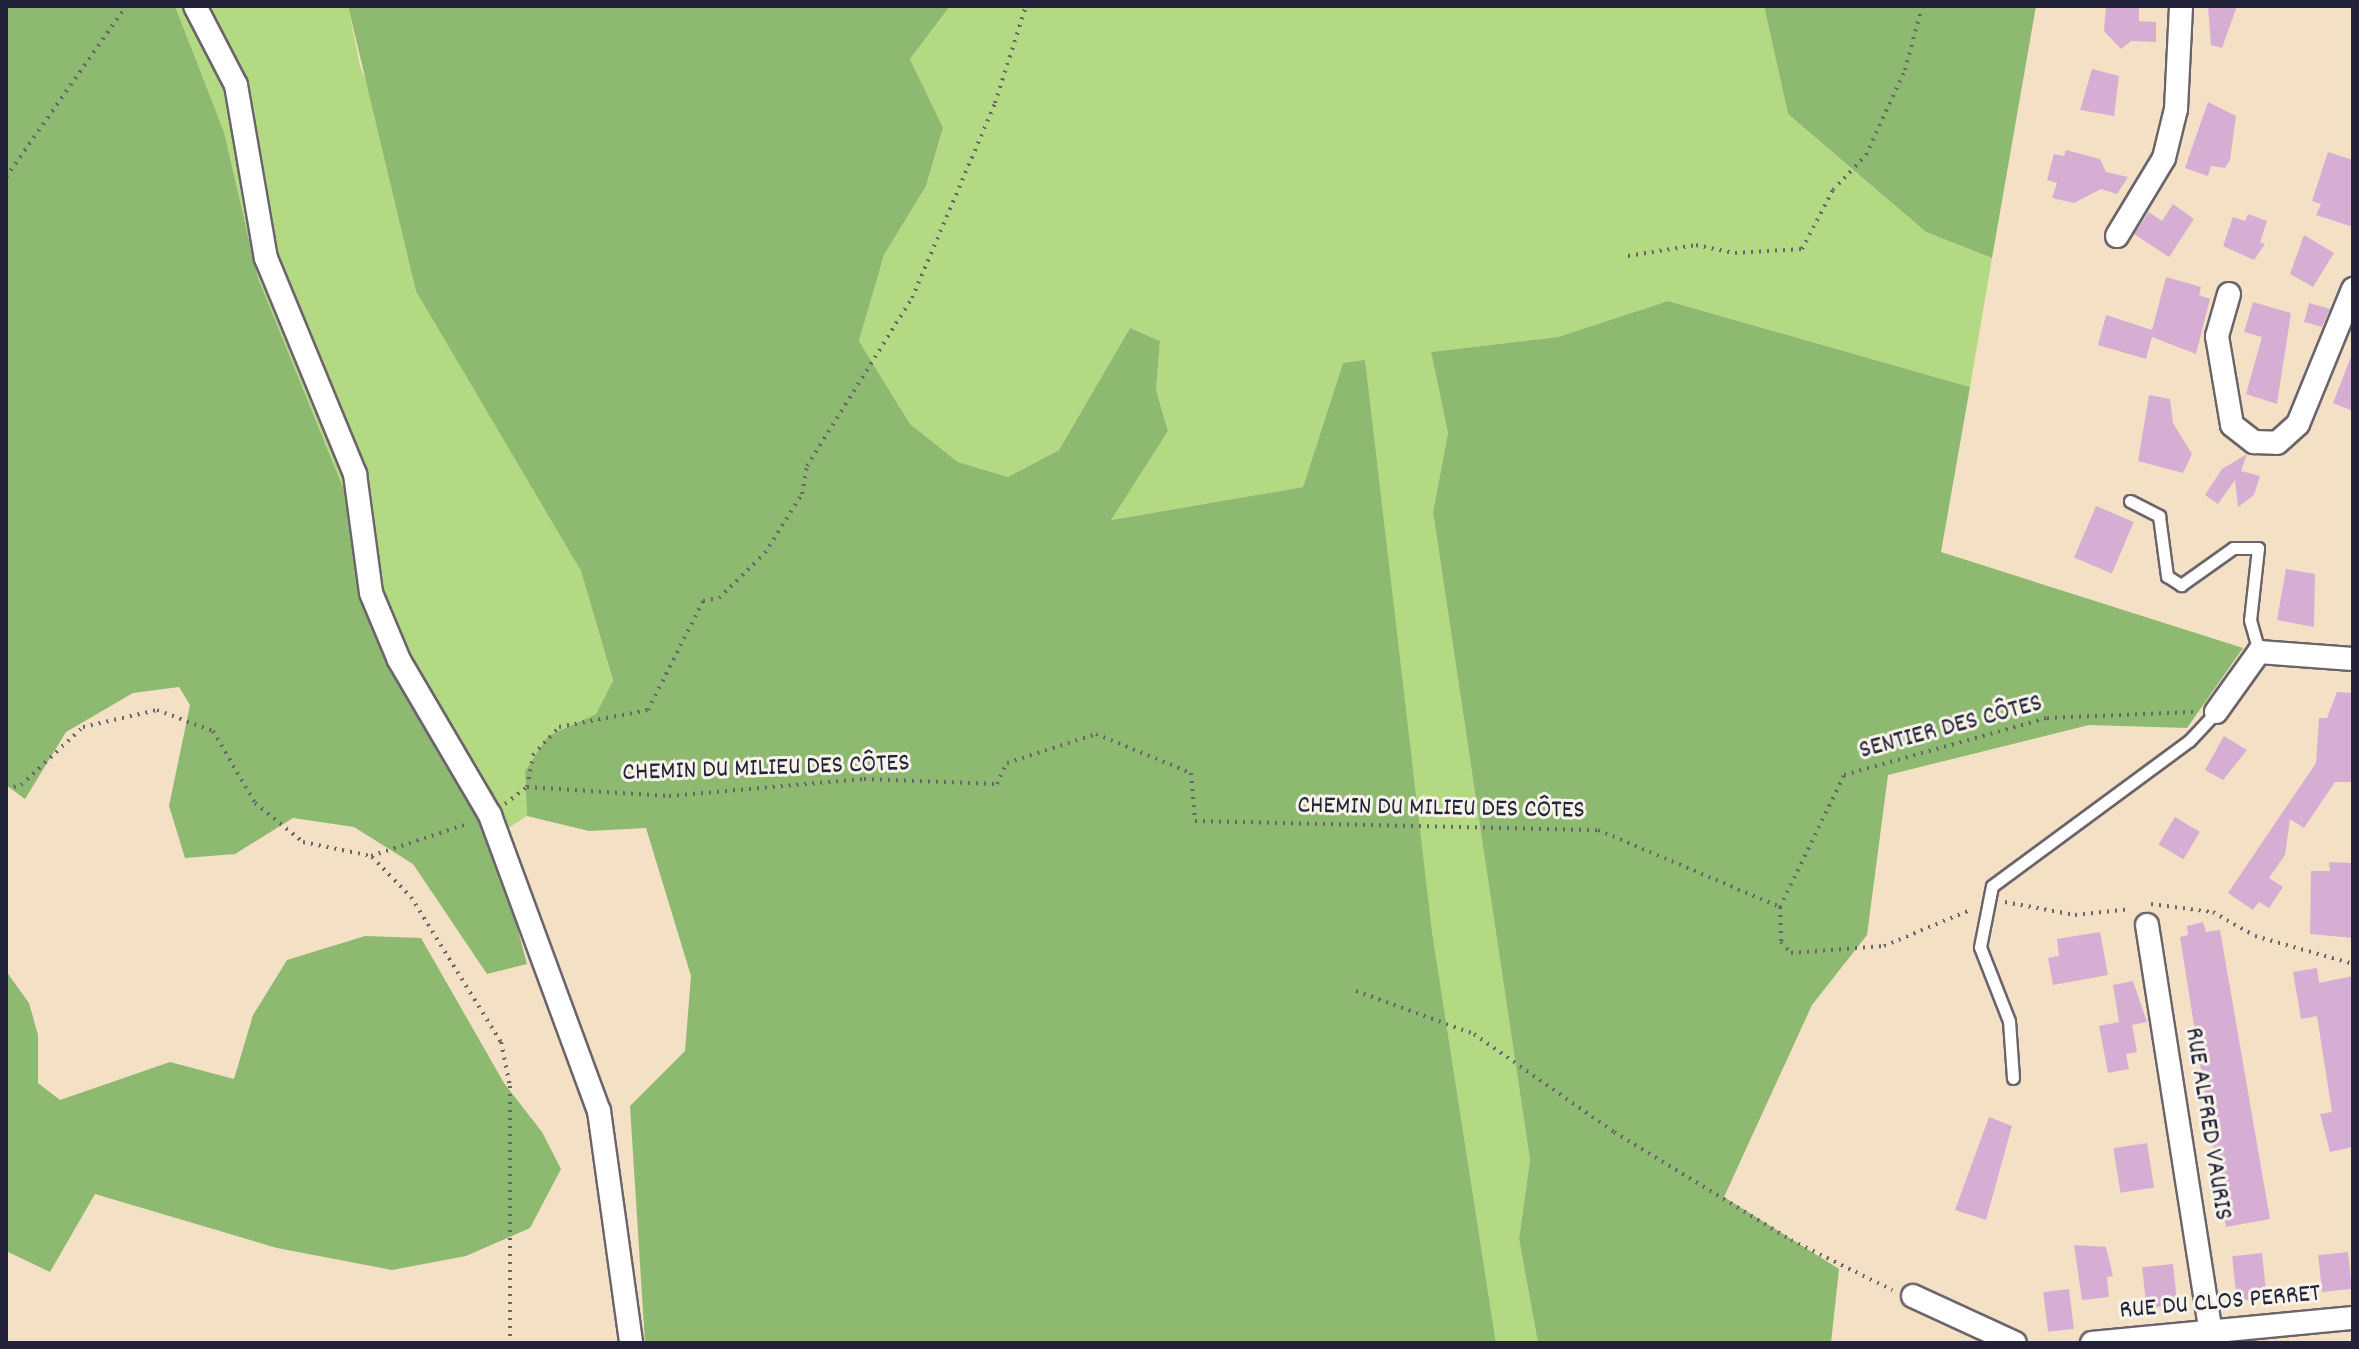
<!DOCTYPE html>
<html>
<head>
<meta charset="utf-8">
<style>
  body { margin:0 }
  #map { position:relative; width:2359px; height:1349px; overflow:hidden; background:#f4e0c5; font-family:Dekko,sans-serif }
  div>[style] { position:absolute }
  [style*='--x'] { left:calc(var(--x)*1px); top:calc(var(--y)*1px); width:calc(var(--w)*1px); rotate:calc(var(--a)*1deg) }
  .green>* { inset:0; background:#b3d983 }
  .forest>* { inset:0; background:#8eb971 }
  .building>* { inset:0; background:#d7aed3; transform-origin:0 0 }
  .path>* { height:4px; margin-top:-2px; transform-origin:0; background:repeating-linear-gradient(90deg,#6c646b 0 2px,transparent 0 8px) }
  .roads { filter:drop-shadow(2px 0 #6c646b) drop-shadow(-2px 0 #6c646b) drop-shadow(0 2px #6c646b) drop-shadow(0 -2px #6c646b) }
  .service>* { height:11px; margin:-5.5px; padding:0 5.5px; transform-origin:5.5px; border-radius:5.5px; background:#fff }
  .minor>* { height:22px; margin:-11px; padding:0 11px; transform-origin:11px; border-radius:11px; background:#fff }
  span { translate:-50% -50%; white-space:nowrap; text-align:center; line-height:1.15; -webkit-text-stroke:6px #f7f3e8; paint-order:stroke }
  .street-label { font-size:26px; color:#22223b }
  .frame { position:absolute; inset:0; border:8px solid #22223b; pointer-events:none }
</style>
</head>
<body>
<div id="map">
  <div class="green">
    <div style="clip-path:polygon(175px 6px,348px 6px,360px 66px,528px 478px,581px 571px,613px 682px,596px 714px,548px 736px,525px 771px,527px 816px,493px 838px,374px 625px,355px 517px,258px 278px,224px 132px)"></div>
    <div style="clip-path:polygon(950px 6px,1764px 6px,1788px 114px,1926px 232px,1992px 258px,1970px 387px,1668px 301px,1558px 337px,1431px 352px,1448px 433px,1433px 512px,1530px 1160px,1519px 1239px,1538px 1343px,1496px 1343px,1343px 363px,1303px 487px,1110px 520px,1168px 431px,1156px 390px,1160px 341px,1130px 328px,1059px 450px,1008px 477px,958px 462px,910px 424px,859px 341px,884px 255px,926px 186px,943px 129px,910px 59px)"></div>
  </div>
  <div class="forest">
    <div style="clip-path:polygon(6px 6px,175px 6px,224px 132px,258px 278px,355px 517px,374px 625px,431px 719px,494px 793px,493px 838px,527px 964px,487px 974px,413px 864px,354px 827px,293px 818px,235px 854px,185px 858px,169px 806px,190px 705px,179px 687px,133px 693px,66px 732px,25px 799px,6px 785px)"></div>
    <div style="clip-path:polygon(348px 6px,950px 6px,910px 59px,943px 128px,926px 186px,884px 255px,859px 341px,910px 424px,958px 462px,1008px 477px,1059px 450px,1130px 328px,1160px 341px,1156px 390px,1168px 431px,1111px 520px,1303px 487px,1343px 363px,1365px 360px,1432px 932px,1496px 1343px,645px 1343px,630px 1106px,685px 1051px,691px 976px,646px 828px,589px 831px,527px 816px,525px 771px,548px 736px,596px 714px,613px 681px,581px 571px,416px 291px)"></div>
    <div style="clip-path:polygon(1764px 6px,2036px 6px,1992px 258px,1926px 232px,1788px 114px)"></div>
    <div style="clip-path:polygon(1668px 301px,1970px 387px,1941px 552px,2243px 648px,2187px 728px,2089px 725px,1888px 775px,1867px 935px,1812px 1005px,1724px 1197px,1839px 1269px,1831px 1343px,1538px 1343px,1519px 1239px,1530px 1160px,1433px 512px,1448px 433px,1431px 352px,1558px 337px)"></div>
    <div style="clip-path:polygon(365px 936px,421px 938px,504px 1083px,542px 1132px,561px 1169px,530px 1228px,466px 1256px,392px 1270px,277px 1248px,95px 1194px,50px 1272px,6px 1251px,6px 971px,29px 1003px,38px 1035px,38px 1083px,60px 1100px,170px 1062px,234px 1079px,253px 1015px,287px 960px)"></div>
  </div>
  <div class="building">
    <div style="clip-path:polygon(2106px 6px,2139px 6px,2139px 21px,2156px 22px,2156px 42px,2131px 41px,2121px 49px,2104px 31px)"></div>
    <div style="clip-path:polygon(2208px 6px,2237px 6px,2222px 48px,2211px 45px)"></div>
    <div style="clip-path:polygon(2092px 69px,2119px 76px,2114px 116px,2080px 110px)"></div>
    <div style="clip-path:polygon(2208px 102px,2236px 116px,2230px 160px,2225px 168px,2211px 166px,2208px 176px,2185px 168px)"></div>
    <div style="clip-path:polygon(2066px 150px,2100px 159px,2106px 172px,2128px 177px,2117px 194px,2101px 189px,2074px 203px,2052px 198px,2057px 183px,2047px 180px,2054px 154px,2064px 156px)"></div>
    <div style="clip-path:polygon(2328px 152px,2353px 160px,2353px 227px,2316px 215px,2321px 204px,2312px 201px)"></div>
    <div style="clip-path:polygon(2173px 204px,2194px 219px,2169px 257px,2134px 234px,2149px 212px,2162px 221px)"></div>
    <div style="clip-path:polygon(2248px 214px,2267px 221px,2260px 242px,2265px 244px,2254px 260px,2223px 246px,2233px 217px,2245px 221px)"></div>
    <div style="clip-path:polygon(2304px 235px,2334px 253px,2313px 287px,2290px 274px)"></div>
    <div style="clip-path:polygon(2166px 277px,2201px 287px,2199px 295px,2210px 299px,2196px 354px,2152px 337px,2146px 359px,2098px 345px,2106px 315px,2152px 330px)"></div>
    <div style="clip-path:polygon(2253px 302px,2291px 313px,2277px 404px,2246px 394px,2262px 337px,2244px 332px)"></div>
    <div style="clip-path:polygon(2309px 303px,2330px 309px,2322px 327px,2304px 322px)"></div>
    <div style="clip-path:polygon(2352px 354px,2353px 354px,2353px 411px,2333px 403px)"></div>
    <div style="clip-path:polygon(2149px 395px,2170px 399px,2173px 423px,2192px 454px,2183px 473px,2138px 461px)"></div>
    <div style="clip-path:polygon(2247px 454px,2241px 471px,2260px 476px,2254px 495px,2238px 507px,2235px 480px,2218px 504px,2205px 495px,2222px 469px)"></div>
    <div style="left:2096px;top:506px;width:41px;height:56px;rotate:23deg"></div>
    <div style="clip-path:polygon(2286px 569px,2315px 574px,2314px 627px,2277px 620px)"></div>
    <div style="clip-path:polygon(2337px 692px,2353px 693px,2353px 782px,2335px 782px,2304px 828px,2290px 819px,2285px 855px,2269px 878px,2283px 887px,2269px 908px,2259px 902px,2253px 910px,2228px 893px,2316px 763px,2319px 718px,2327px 718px)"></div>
    <div style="clip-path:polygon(2224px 736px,2247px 750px,2223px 780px,2205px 770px)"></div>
    <div style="left:2175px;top:817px;width:29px;height:32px;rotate:31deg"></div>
    <div style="clip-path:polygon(2329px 862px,2353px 863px,2353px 938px,2310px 934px,2311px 871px,2330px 871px)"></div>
    <div style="clip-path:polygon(2203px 922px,2206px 932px,2220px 930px,2270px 1219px,2226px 1227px,2180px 937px,2188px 935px,2187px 926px)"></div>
    <div style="clip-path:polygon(2100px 932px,2108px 975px,2053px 985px,2048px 958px,2059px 956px,2057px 939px)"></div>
    <div style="clip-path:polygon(2317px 968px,2319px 983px,2353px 976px,2353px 1147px,2330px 1152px,2320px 1114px,2332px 1112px,2317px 1016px,2301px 1019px,2293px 972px)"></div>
    <div style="clip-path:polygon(2133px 981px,2147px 1022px,2132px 1025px,2137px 1052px,2126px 1054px,2129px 1069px,2108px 1073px,2099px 1026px,2119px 1022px,2113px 985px)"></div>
    <div style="clip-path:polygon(1989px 1117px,2012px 1126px,1986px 1220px,1955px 1210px)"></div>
    <div style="left:2147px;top:1143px;width:45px;height:34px;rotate:81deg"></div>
    <div style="clip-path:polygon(2074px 1245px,2106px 1247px,2113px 1276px,2107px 1277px,2109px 1297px,2082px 1300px)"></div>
    <div style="left:2348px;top:1252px;width:37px;height:30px;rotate:84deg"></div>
    <div style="left:2262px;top:1253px;width:45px;height:30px;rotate:84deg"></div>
    <div style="left:2173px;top:1264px;width:41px;height:31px;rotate:84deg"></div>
    <div style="left:2069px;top:1289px;width:40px;height:26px;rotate:83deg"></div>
  </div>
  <div class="path">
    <div style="--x:6;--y:177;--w:209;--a:-54.9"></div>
    <div style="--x:1628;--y:256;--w:69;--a:-9.2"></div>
    <div style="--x:1696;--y:245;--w:40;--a:12"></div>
    <div style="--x:1735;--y:253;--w:67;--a:-3.4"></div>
    <div style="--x:1802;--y:249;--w:67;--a:-62.3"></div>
    <div style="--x:1833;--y:190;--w:48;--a:-46.7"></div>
    <div style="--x:1866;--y:155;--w:94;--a:-65.4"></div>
    <div style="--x:1905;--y:70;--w:66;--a:-75.1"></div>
    <div style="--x:527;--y:787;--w:142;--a:3.6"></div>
    <div style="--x:669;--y:796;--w:196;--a:-5"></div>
    <div style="--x:864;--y:779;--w:133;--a:2.2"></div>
    <div style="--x:997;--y:784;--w:23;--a:-65"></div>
    <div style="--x:1007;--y:763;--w:94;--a:-18"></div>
    <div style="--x:1096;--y:734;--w:103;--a:22.3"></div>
    <div style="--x:1191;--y:773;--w:48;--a:85.2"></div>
    <div style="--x:1195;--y:821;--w:403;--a:1.3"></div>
    <div style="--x:1598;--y:830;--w:198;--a:22.9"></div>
    <div style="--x:6;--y:789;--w:16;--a:-15"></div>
    <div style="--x:21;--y:785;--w:85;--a:-43.1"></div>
    <div style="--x:83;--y:727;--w:76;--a:-12.9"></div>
    <div style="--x:157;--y:710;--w:60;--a:20.6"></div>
    <div style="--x:213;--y:731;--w:83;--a:59.7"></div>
    <div style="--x:255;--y:803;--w:62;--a:39.1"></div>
    <div style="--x:303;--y:842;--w:69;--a:11.6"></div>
    <div style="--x:371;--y:856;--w:104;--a:-18.4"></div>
    <div style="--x:505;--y:804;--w:28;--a:-38"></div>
    <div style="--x:527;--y:787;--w:33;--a:-79"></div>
    <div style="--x:533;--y:755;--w:38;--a:-47"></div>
    <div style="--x:559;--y:727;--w:91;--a:-10.8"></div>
    <div style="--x:648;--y:710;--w:122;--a:-63.2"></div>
    <div style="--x:703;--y:601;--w:16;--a:-11"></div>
    <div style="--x:719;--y:598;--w:64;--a:-44.4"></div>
    <div style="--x:765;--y:553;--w:70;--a:-57.9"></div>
    <div style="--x:802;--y:494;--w:28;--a:-80"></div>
    <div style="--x:807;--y:466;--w:198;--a:-58"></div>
    <div style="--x:912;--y:298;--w:212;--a:-66.9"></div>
    <div style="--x:995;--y:103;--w:102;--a:-72.3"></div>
    <div style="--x:372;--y:857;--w:56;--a:45.7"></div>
    <div style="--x:411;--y:897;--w:171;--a:58.2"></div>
    <div style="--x:501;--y:1042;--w:45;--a:78.4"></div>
    <div style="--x:510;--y:1086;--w:257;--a:90"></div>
    <div style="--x:2005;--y:902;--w:71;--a:10.5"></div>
    <div style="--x:2075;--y:915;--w:56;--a:-6.1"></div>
    <div style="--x:2151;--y:904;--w:63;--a:7.4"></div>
    <div style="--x:2213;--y:912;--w:48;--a:29.7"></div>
    <div style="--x:2255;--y:936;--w:102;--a:15.9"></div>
    <div style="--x:1780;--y:907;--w:35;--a:88"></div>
    <div style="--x:1781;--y:942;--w:15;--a:48"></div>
    <div style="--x:1791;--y:953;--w:93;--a:-4.3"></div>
    <div style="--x:1884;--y:946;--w:93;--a:-22.7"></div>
    <div style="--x:1780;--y:907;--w:147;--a:-64.1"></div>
    <div style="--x:1844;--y:775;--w:211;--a:-15.7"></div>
    <div style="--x:2047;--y:718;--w:146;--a:-2.4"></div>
    <div style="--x:1356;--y:991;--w:126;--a:20"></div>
    <div style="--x:1474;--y:1034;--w:171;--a:35"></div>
    <div style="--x:1614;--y:1132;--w:207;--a:31.4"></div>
    <div style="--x:1791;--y:1240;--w:113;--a:26.3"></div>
  </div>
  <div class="roads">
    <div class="service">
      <div style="--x:2130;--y:501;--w:33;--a:27"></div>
      <div style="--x:2159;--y:516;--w:61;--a:82.4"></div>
      <div style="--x:2167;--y:576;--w:17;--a:33"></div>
      <div style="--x:2181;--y:585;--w:64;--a:-35.4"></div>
      <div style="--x:2233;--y:548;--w:25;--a:0"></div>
      <div style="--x:2258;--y:548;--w:72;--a:96.3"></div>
      <div style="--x:2250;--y:620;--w:33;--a:74"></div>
      <div style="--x:2013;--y:1078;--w:57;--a:-94"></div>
      <div style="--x:2009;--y:1021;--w:79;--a:-111.4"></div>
      <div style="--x:1980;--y:947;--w:62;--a:-78.9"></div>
      <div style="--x:1992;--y:886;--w:245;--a:-36.4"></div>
      <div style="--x:2189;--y:741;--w:40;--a:-47"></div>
    </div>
    <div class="minor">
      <div style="--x:195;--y:6;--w:89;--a:62.6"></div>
      <div style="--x:236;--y:85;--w:176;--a:80.2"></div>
      <div style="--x:266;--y:258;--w:234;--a:67.6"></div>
      <div style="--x:355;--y:474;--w:120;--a:82.3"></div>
      <div style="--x:371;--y:593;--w:73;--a:67.3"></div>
      <div style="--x:399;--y:660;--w:180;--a:59.6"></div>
      <div style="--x:490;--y:815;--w:315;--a:69.8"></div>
      <div style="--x:599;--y:1111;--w:234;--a:82.1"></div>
      <div style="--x:2117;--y:236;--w:91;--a:-58.9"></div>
      <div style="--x:2164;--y:158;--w:50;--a:-76.2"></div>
      <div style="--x:2176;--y:109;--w:103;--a:-87.2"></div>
      <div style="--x:2229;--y:294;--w:44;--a:105.9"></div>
      <div style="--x:2217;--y:336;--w:90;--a:80.4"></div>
      <div style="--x:2232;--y:425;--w:28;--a:38"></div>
      <div style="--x:2254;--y:442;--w:23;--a:2"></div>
      <div style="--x:2277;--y:443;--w:28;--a:-42"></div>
      <div style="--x:2298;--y:424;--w:146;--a:-67.8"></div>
      <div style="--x:2216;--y:712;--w:74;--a:-54.4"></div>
      <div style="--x:2259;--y:652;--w:94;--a:4.3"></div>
      <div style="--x:2147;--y:925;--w:412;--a:81.1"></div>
      <div style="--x:1913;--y:1296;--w:112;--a:24.7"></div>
      <div style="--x:2092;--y:1343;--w:262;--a:-5.5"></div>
    </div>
  </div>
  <div class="street-label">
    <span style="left:1951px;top:728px;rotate:-15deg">SENTIER DES CÔTES</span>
    <span style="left:766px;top:769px;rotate:-2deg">CHEMIN DU MILIEU DES CÔTES</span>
    <span style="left:1441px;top:809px;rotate:1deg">CHEMIN DU MILIEU DES CÔTES</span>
    <span style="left:2207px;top:1124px;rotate:81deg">RUE ALFRED VAURIS</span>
    <span style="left:2220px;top:1303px;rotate:-5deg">RUE DU CLOS PERRET</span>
  </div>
  <div class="frame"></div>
</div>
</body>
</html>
